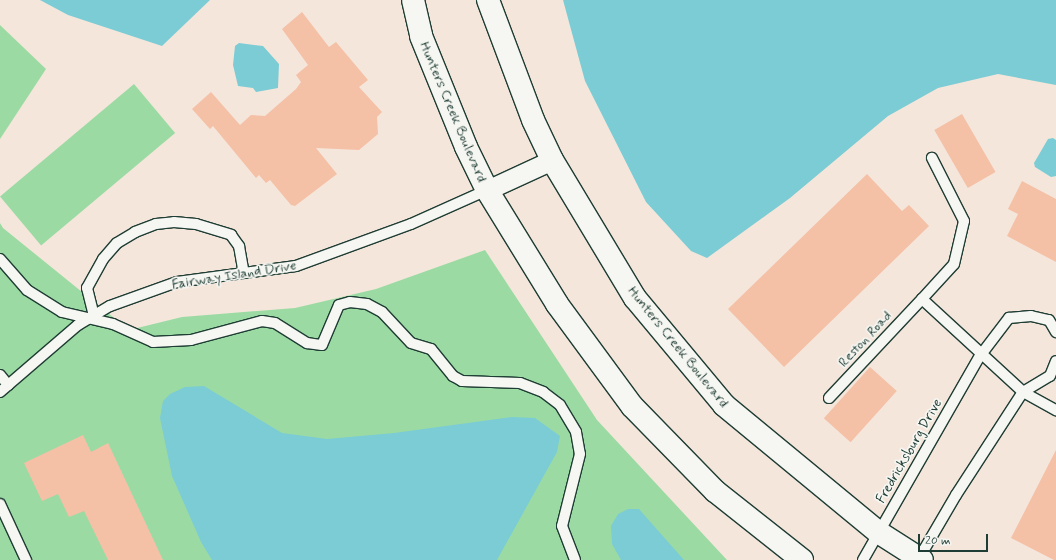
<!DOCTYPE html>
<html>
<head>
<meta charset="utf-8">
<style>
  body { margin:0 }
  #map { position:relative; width:1056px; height:560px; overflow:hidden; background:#f5e6db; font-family:Mynerve,sans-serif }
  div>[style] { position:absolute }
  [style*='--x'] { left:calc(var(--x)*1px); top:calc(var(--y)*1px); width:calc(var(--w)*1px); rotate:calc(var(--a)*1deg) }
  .green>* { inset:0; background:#9bdba3; transform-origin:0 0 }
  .water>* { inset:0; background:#7bccd4 }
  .building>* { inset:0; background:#f4c0a6; transform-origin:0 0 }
  .roads { filter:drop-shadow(1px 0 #1f3d34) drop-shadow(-1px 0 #1f3d34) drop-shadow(0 1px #1f3d34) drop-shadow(0 -1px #1f3d34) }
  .service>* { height:10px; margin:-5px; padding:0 5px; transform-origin:5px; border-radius:5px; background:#f6f6f2 }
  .minor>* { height:19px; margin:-9.5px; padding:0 9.5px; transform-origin:9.5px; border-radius:9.5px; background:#f6f6f2 }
  .tertiary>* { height:22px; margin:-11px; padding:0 11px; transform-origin:11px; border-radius:11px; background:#f6f6f2 }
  span { translate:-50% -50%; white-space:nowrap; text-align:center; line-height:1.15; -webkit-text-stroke:3.5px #f6f6f2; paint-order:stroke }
  .street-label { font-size:14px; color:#1f3d34 }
  .scale { position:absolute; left:918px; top:534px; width:70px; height:18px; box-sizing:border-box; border:2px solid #1f3d34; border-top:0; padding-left:5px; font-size:12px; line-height:14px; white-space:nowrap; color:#1f3d34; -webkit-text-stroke:3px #f6f6f2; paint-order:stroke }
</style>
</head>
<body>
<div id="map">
  <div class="green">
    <div style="clip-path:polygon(0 25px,46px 69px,0 139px)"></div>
    <div style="left:134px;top:84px;width:64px;height:175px;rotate:50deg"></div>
    <div style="clip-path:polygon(0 223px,3px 228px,129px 330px,182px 317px,295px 308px,376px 289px,485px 250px,597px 420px,727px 560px,0 560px)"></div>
  </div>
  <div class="water">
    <div style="clip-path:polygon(40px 0,210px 0,162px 46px,68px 15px)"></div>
    <div style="clip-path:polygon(563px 0,1056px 0,1056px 85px,998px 74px,938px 88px,888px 116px,790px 198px,707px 258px,691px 251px,646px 202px,585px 81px)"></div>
    <div style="clip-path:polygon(239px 43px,263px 46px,279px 64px,278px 88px,256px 92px,253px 88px,238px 86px,233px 65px,235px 46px)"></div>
    <div style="clip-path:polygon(1053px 138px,1056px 140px,1056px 176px,1051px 177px,1035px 167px,1034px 163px,1048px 139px)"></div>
    <div style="clip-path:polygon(204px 386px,282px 433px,327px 439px,394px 433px,512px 417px,535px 418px,560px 436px,557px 452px,497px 560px,212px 560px,201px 542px,172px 476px,160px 418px,163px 401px,170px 394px,185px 387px)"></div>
    <div style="clip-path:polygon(628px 509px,639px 509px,684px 560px,621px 560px,612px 544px,611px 526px,618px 514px)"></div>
  </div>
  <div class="building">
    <div style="clip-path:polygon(302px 12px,329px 47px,336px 42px,368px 80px,359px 87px,382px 112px,377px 117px,378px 134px,359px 150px,316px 148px,337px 174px,295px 206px,291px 205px,270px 180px,266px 183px,259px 175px,256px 178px,213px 126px,210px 129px,192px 109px,211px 92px,240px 125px,251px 115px,265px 116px,296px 89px,301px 82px,296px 75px,308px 65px,282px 29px)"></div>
    <div style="left:962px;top:114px;width:67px;height:32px;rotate:60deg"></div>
    <div style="clip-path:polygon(867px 174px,902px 211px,909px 205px,929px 226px,784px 367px,728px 309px)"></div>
    <div style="clip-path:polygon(1022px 181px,1056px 199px,1056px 262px,1007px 236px,1018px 214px,1008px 209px)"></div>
    <div style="left:870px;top:367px;width:36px;height:69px;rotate:42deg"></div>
    <div style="clip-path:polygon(83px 435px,91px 452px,108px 443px,163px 560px,108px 560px,84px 511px,69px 517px,58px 494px,42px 501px,24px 463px)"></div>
    <div style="clip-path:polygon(1056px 450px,1056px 560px,1054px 560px,1011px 538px)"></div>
  </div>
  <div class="roads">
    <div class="service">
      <div style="--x:0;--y:259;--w:41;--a:48.9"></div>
      <div style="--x:27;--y:290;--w:41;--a:32.2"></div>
      <div style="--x:62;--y:312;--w:52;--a:13.2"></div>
      <div style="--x:113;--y:324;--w:44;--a:24.2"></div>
      <div style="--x:153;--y:342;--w:38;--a:-3"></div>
      <div style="--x:191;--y:340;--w:73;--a:-15"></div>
      <div style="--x:262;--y:321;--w:13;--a:9"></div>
      <div style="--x:275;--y:323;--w:38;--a:32"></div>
      <div style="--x:307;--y:343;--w:15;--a:8"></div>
      <div style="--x:322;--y:345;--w:43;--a:-67"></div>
      <div style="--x:339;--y:305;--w:11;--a:-15"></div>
      <div style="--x:350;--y:302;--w:17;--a:7"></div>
      <div style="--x:367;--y:304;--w:17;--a:28"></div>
      <div style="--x:382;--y:312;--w:42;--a:46.9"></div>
      <div style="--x:411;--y:343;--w:21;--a:17"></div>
      <div style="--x:431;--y:349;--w:35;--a:51"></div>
      <div style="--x:453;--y:376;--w:10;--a:29"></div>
      <div style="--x:462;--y:381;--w:58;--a:2"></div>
      <div style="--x:520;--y:383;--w:25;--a:21"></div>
      <div style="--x:543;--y:392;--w:21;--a:37"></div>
      <div style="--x:560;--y:405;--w:31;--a:59"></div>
      <div style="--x:576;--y:432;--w:22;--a:80"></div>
      <div style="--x:580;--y:454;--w:74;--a:104"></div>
      <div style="--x:562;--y:526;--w:36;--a:69"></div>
      <div style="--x:922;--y:299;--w:47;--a:-47.6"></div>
      <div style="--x:954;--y:264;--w:44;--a:-76.9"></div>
      <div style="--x:964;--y:221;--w:71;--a:-116.9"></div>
      <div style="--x:94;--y:316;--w:29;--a:-104"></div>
      <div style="--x:87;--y:288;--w:33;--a:-61"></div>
      <div style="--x:103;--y:259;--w:21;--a:-49"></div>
      <div style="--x:117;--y:243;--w:21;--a:-31"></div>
      <div style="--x:135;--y:232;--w:22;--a:-21"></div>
      <div style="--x:156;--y:224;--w:18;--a:-6"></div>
      <div style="--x:174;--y:222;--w:22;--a:5"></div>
      <div style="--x:196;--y:224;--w:37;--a:17"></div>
      <div style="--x:231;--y:235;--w:14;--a:54"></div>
      <div style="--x:239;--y:246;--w:27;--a:80"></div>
      <div style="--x:0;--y:375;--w:13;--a:51"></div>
      <div style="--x:0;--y:392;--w:103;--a:-40.7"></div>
      <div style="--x:78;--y:325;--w:37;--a:-31"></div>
      <div style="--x:110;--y:306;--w:71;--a:-19.7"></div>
      <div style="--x:177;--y:282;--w:120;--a:-7.7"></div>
      <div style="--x:296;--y:266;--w:122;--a:-20.1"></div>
      <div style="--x:411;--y:224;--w:83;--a:-24.1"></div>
      <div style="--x:829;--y:398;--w:136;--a:-46.8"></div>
      <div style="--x:922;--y:299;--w:137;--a:42.6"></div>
      <div style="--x:1023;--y:392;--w:38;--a:29"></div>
      <div style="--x:0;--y:504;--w:62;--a:65.1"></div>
      <div style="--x:863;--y:560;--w:235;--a:-60.2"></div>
      <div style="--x:980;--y:356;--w:48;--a:-52.7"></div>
      <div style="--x:1009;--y:318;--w:22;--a:-5"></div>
      <div style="--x:1031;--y:316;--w:18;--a:13"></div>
      <div style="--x:1049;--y:320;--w:14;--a:60"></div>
      <div style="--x:918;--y:560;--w:75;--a:-59.7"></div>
      <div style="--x:956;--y:495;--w:123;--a:-57"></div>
      <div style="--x:1023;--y:392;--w:31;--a:-31"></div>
      <div style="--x:1050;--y:376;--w:16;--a:-68"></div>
    </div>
    <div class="minor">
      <div style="--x:487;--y:190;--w:72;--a:-24.8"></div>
    </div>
    <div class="tertiary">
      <div style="--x:413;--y:0;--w:37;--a:77"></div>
      <div style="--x:421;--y:36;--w:120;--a:67.9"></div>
      <div style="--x:466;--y:147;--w:48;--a:64"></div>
      <div style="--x:487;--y:190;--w:134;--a:58.4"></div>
      <div style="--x:557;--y:304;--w:127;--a:53.7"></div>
      <div style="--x:632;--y:406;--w:119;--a:45.7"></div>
      <div style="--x:715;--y:491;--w:111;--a:38.4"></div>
      <div style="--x:488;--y:0;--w:128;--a:69.4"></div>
      <div style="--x:533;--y:120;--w:44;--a:64.6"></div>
      <div style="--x:552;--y:160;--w:161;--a:59"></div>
      <div style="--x:635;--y:298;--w:139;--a:50.2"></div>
      <div style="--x:724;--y:405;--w:200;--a:39.5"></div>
      <div style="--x:878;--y:532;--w:52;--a:32.5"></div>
    </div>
  </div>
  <div class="street-label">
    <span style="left:453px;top:112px;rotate:67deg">Hunters Creek Boulevard</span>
    <span style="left:234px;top:275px;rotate:-9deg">Fairway Island Drive</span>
    <span style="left:865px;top:339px;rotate:-47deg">Reston Road</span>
    <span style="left:678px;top:347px;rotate:51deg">Hunters Creek Boulevard</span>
    <span style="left:909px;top:451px;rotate:-60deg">Fredricksburg Drive</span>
  </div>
  <div class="scale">20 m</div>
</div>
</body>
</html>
